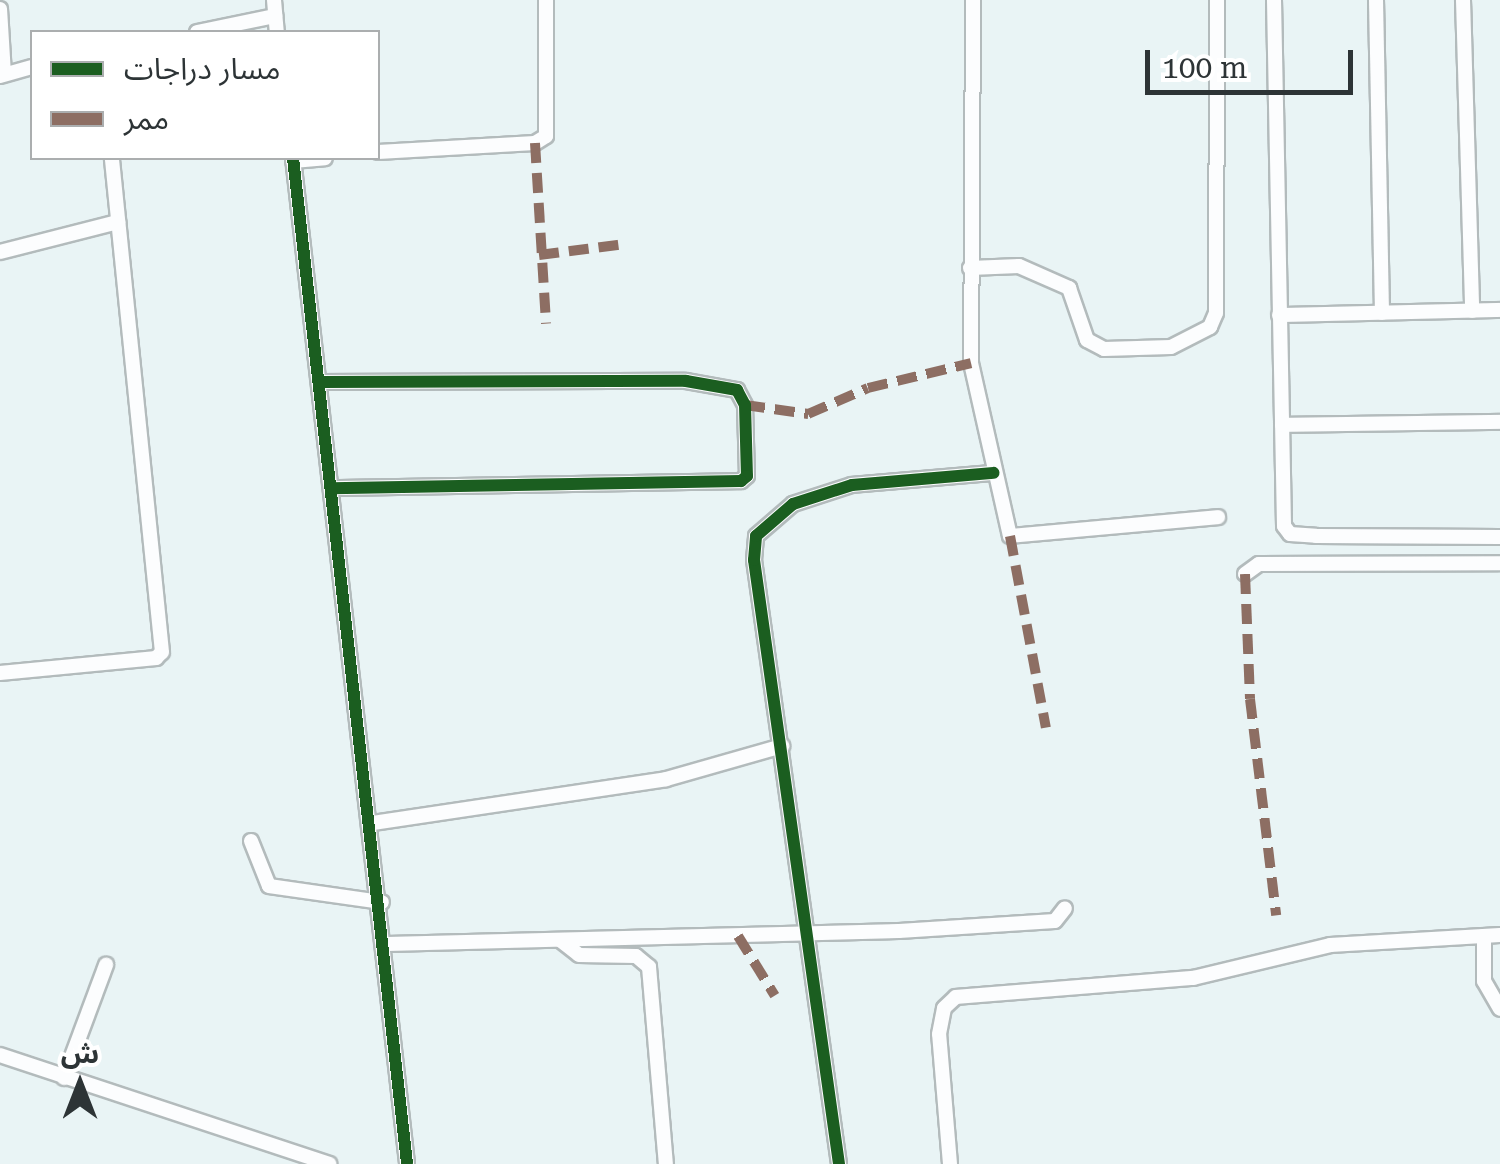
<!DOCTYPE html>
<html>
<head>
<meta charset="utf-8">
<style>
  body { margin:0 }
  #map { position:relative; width:1500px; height:1164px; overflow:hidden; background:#e9f4f5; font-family:"Roboto Serif","Noto Sans Arabic",serif }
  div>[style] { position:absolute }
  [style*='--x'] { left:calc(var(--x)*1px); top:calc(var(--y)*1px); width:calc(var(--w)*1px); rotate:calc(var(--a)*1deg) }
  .roads { filter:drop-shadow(2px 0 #b3bbbc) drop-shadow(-2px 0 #b3bbbc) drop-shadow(0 2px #b3bbbc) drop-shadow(0 -2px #b3bbbc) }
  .street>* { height:14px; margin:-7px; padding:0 7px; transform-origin:7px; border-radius:7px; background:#fcfdfe }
  .quiet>* { height:10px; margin-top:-5px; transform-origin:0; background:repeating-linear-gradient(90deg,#8d6e63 0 20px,transparent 0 30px) }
  .cycleway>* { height:12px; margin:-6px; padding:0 6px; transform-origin:6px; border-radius:6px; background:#1b5e20 }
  span { translate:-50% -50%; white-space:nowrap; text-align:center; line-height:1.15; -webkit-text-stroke:10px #fff; paint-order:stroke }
  .legend { position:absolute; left:30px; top:30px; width:350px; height:130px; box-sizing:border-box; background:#fff; border:2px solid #abaeaf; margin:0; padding:12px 18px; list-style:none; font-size:30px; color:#2d3436 }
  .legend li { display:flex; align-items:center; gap:20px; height:50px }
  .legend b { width:50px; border:2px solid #abaeaf }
  .north { position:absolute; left:30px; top:1034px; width:100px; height:100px; -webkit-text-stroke:8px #fff; paint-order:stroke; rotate:0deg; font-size:28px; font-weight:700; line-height:40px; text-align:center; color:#2d3436 }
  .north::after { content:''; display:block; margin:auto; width:35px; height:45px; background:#2d3436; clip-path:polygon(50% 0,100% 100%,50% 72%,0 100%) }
  .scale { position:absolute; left:1145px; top:50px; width:208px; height:45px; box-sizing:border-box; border:5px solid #2d3436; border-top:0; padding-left:12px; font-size:30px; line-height:35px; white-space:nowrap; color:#2d3436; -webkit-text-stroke:8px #fff; paint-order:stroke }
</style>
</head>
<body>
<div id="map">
  <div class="roads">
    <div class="street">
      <div style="--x:274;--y:0;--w:32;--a:85"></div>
      <div style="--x:973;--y:0;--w:363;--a:90.3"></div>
      <div style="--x:971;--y:363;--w:177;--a:77.3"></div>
      <div style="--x:1010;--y:536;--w:209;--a:-5.2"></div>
      <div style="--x:1274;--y:0;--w:526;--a:88.91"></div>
      <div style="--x:1284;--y:526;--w:10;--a:53"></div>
      <div style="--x:1290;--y:534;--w:26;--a:4"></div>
      <div style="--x:1316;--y:536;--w:184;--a:0.3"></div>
      <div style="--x:1376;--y:0;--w:313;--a:88.9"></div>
      <div style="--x:1463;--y:0;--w:311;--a:88.3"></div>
      <div style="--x:0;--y:9;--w:65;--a:86.5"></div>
      <div style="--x:197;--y:32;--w:80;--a:-11.6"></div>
      <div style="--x:0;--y:76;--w:33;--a:-16"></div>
      <div style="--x:378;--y:152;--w:157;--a:-3.3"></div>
      <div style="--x:535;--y:143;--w:13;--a:-32"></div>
      <div style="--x:546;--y:136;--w:136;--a:-90"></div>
      <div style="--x:293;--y:158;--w:1012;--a:83.53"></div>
      <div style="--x:293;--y:161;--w:32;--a:-5"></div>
      <div style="--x:0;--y:252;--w:122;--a:-14.3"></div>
      <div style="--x:970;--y:268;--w:49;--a:-2.3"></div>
      <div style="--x:1019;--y:266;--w:55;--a:23.7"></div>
      <div style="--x:1069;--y:288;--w:55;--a:70.9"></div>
      <div style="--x:1087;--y:340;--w:19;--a:28"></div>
      <div style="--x:1104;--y:349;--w:67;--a:-1.7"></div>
      <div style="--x:1171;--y:347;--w:44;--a:-27.1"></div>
      <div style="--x:1210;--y:327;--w:15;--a:-67"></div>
      <div style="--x:1216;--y:313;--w:313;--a:-89.8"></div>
      <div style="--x:1279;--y:315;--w:221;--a:-1.3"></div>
      <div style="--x:320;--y:382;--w:366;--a:-0.2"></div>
      <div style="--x:686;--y:381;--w:52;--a:10"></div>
      <div style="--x:737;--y:390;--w:17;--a:62"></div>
      <div style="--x:745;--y:405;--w:71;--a:88.4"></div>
      <div style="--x:747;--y:476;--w:8;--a:140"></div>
      <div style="--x:741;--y:481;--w:409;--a:179"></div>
      <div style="--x:1282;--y:425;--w:218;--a:-0.8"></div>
      <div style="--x:1245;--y:574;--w:17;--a:-36"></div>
      <div style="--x:1259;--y:564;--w:241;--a:-0.2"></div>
      <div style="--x:0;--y:673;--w:157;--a:-5.5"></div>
      <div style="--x:156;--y:658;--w:8;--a:-45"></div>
      <div style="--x:162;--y:652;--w:497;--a:-95.8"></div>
      <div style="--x:373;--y:823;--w:296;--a:-8.5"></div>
      <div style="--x:666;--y:779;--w:121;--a:-15.9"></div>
      <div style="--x:251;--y:841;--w:48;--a:68.2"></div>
      <div style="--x:269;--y:886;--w:114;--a:8.1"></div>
      <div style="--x:1484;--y:936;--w:45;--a:90"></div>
      <div style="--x:1484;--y:981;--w:32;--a:60"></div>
      <div style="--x:560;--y:940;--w:24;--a:38"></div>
      <div style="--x:579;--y:955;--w:57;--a:1"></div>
      <div style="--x:636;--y:956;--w:17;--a:40"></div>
      <div style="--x:649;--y:967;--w:198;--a:85.1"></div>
      <div style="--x:387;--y:944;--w:512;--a:-1.45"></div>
      <div style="--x:899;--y:931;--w:156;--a:-3.7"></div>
      <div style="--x:1055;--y:921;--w:16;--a:-52"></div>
      <div style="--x:0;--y:1055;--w:347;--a:18.3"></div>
      <div style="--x:64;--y:1078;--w:121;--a:-69.6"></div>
      <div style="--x:839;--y:1164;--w:610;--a:-98.01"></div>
      <div style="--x:754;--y:560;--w:24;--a:-85"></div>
      <div style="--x:756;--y:536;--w:49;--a:-40.9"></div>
      <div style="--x:793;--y:504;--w:62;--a:-17.9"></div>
      <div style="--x:852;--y:485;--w:142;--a:-4.9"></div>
      <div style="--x:950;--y:1164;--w:130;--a:-94.8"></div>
      <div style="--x:939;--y:1034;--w:26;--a:-79"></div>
      <div style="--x:944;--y:1008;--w:16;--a:-43"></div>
      <div style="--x:956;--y:997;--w:238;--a:-4.6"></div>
      <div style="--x:1193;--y:978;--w:141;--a:-13.5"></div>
      <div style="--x:1330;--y:945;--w:170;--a:-3.4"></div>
    </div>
  </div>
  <div class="quiet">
    <div style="--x:535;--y:143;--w:181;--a:86.5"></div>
    <div style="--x:539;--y:255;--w:87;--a:-7.3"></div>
    <div style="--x:745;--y:405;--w:64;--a:8.1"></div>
    <div style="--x:808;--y:414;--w:65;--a:-23.4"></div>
    <div style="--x:868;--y:388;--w:106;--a:-13.6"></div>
    <div style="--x:1010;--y:536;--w:195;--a:79.4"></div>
    <div style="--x:1245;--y:574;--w:125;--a:87.7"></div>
    <div style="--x:1250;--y:699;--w:218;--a:83.1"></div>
    <div style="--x:738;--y:936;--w:70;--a:58.3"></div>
  </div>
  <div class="cycleway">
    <div style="--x:293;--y:158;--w:1012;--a:83.53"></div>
    <div style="--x:320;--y:382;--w:366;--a:-0.2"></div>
    <div style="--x:686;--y:381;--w:52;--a:10"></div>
    <div style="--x:737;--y:390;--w:17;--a:62"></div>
    <div style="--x:745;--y:405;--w:71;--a:88.4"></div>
    <div style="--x:747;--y:476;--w:8;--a:140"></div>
    <div style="--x:741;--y:481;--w:409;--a:179"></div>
    <div style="--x:839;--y:1164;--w:610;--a:-98.01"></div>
    <div style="--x:754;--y:560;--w:24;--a:-85"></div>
    <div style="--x:756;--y:536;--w:49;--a:-40.9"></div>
    <div style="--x:793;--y:504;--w:62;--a:-17.9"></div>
    <div style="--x:852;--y:485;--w:142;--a:-4.9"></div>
  </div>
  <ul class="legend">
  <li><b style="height:12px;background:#1b5e20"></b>مسار دراجات</li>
  <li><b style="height:12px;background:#8d6e63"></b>ممر</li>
  </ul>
  <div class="north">ش</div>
  <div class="scale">100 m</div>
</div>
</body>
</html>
